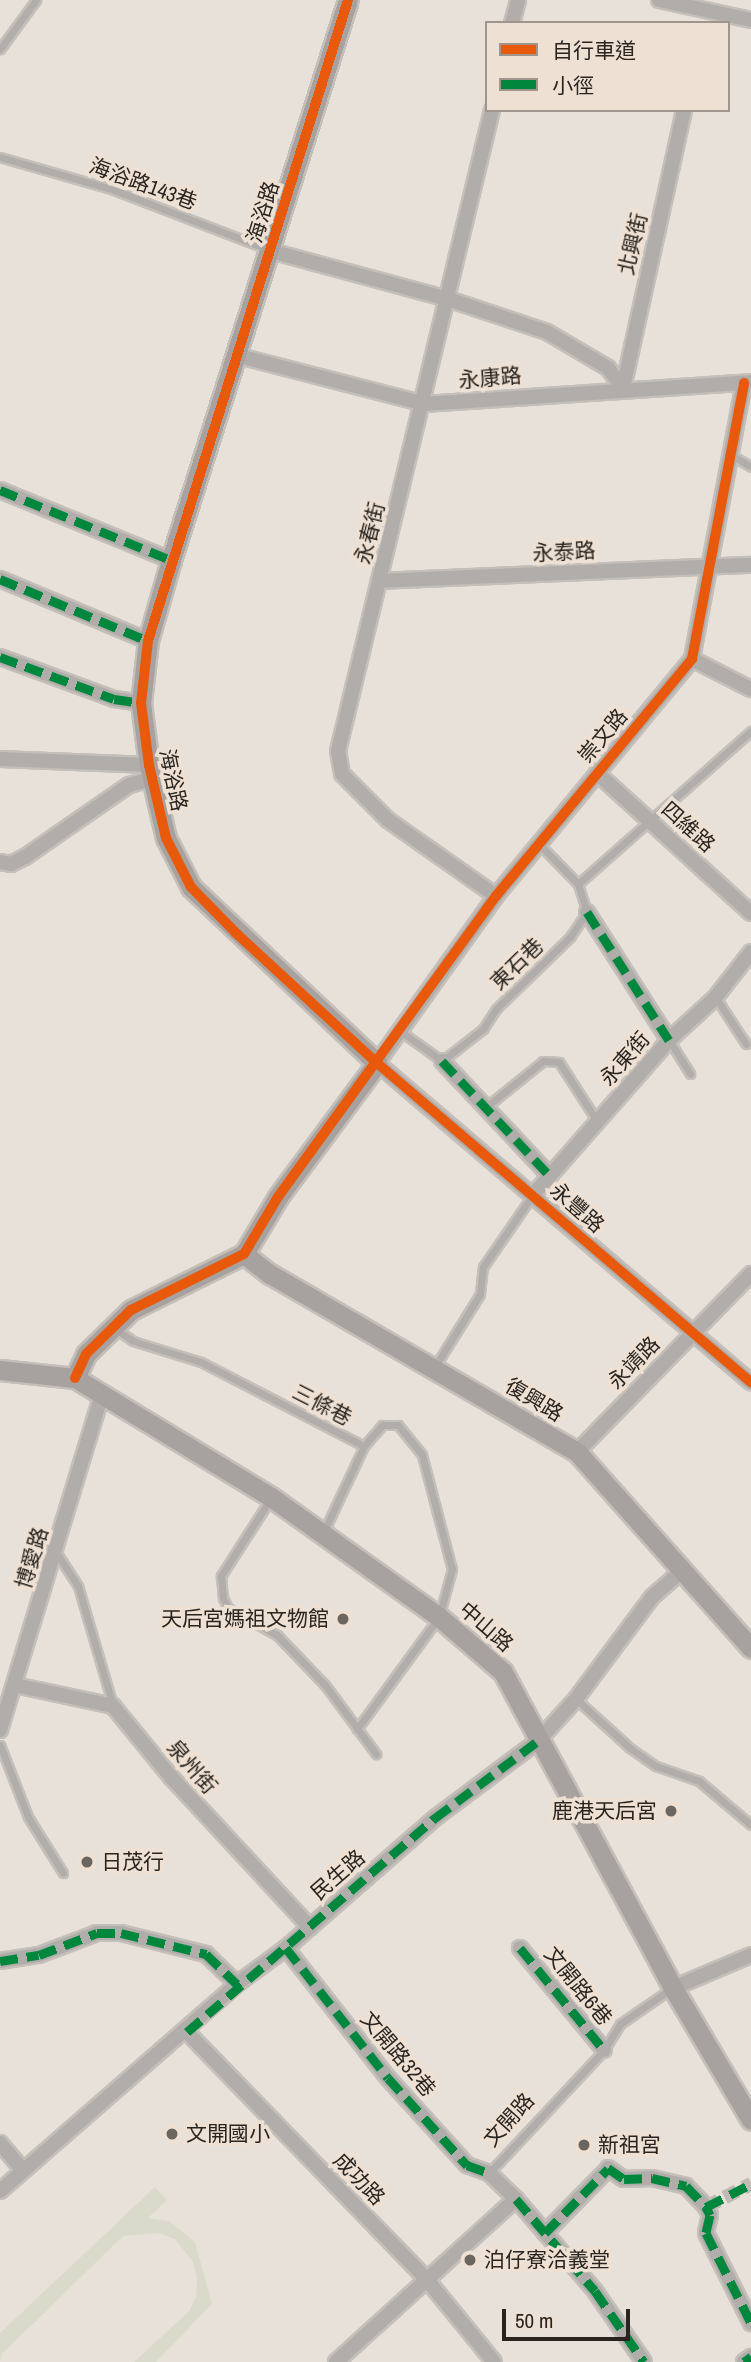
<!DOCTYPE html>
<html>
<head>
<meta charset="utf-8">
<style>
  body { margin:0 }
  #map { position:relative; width:751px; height:2362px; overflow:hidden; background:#e8e1da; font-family:"Archivo Narrow","Noto Sans TC",sans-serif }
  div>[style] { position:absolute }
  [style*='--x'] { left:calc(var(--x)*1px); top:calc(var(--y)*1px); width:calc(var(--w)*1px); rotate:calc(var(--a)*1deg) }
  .green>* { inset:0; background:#dadacb }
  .street-tunnel>* { height:14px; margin-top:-7px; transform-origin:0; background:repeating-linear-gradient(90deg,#c2bbb5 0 14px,transparent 0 21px) }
  .roads { filter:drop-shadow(2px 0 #c5bfb9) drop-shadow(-2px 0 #c5bfb9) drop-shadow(0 2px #c5bfb9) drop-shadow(0 -2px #c5bfb9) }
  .lane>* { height:7px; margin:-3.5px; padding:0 3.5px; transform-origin:3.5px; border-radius:3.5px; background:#b0adab }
  .street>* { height:14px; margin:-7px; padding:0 7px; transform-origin:7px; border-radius:7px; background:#b0adab }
  .secondary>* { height:19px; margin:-9.5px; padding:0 9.5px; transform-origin:9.5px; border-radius:9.5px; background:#a7a2a0 }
  .quiet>* { height:9px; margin-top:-4.5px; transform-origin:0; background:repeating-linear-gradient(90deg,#00873e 0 18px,transparent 0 27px) }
  .cycleway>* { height:10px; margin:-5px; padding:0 5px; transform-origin:5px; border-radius:5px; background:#e8590c }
  .dots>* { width:19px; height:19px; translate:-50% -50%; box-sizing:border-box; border:4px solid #eee1d4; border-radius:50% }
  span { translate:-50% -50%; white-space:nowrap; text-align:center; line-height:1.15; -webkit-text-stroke:7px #eee1d4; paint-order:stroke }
  .street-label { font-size:21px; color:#29241f }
  .poi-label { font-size:21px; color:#29241f }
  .right { translate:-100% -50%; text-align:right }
  .left { translate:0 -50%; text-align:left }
  .legend { position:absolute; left:485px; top:21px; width:245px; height:91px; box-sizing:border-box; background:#eee1d4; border:2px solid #9f958c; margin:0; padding:9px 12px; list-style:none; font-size:21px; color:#29241f }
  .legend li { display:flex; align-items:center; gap:14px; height:35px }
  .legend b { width:35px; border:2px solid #9f958c }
  .scale { position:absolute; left:502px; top:2309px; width:128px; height:32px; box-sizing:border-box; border:4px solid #29241f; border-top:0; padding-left:9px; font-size:21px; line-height:24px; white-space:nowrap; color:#29241f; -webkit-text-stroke:5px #eee1d4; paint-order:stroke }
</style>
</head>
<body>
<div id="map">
  <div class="green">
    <div style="clip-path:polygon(155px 2187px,167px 2200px,148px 2218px,169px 2221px,195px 2242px,212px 2304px,156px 2362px,134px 2362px,189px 2311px,196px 2297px,197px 2278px,193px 2262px,175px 2239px,158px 2233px,123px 2236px,2px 2354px,0 2362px,0 2333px)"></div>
  </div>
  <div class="street-tunnel">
    <div style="--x:706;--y:2207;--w:51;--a:-27.1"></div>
  </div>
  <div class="roads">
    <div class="lane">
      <div style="--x:0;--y:49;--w:61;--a:-53.7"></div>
      <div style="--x:0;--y:157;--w:119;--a:16.1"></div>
      <div style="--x:114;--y:190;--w:164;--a:21.1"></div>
      <div style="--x:733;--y:456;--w:21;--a:31"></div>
      <div style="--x:578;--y:884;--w:231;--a:-41.5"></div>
      <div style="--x:716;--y:998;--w:55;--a:56.9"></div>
      <div style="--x:400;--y:1031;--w:52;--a:35.5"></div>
      <div style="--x:442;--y:1061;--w:52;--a:-38"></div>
      <div style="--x:483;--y:1029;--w:24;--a:-57"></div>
      <div style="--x:496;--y:1009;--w:103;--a:-44.2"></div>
      <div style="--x:570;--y:937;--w:30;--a:-56"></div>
      <div style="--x:587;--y:912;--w:29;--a:-108"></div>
      <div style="--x:578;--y:884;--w:56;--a:-134.3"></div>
      <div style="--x:669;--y:1040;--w:40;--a:58"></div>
      <div style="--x:486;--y:1107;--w:73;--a:-38.9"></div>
      <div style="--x:543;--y:1061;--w:16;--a:4"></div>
      <div style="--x:559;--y:1062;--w:70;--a:57.2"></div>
      <div style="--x:114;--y:1328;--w:23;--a:34"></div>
      <div style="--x:133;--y:1341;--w:71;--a:17.2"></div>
      <div style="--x:201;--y:1362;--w:183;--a:27.3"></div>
      <div style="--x:364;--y:1446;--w:28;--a:-49"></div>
      <div style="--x:382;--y:1425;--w:16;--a:0"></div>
      <div style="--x:398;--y:1425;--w:38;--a:51"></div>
      <div style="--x:422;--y:1455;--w:118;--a:75.3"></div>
      <div style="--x:452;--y:1569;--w:50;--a:105.2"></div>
      <div style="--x:439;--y:1617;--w:139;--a:126.2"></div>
      <div style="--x:434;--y:1368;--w:87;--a:-58.1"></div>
      <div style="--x:480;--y:1294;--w:27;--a:-84"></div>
      <div style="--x:483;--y:1267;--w:86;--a:-55.4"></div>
      <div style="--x:271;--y:1498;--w:93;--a:122.7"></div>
      <div style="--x:221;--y:1576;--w:22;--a:85"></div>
      <div style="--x:223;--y:1598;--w:11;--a:63"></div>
      <div style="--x:228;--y:1608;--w:56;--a:28.9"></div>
      <div style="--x:277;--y:1635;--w:69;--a:46.2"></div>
      <div style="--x:325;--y:1685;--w:86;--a:53.5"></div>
      <div style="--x:324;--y:1531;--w:94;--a:-64.8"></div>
      <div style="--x:56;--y:1552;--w:40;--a:57.1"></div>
      <div style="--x:78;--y:1586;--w:125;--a:73.7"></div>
      <div style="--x:576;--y:1699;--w:73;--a:42.2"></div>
      <div style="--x:630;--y:1748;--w:32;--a:35"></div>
      <div style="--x:656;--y:1766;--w:46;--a:19.2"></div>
      <div style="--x:699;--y:1781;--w:68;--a:40.2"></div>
      <div style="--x:0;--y:1745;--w:77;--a:68.7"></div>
      <div style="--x:28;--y:1817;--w:66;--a:58"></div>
      <div style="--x:489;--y:2173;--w:168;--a:-46.9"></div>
      <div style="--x:604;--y:2050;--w:31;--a:-58"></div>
      <div style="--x:620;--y:2024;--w:63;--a:-34.7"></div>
    </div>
    <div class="street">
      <div style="--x:659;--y:0;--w:94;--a:12.3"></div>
      <div style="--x:512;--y:23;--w:24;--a:-75"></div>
      <div style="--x:492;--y:110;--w:659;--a:103.51"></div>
      <div style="--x:338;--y:751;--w:23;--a:80"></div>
      <div style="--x:342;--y:774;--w:65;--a:45"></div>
      <div style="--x:388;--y:820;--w:132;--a:35.1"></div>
      <div style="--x:271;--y:251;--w:183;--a:15.2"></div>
      <div style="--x:448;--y:299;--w:104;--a:18.4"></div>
      <div style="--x:547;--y:332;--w:71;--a:30.5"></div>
      <div style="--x:608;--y:368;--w:25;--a:53"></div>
      <div style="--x:239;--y:356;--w:191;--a:14.5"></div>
      <div style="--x:424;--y:404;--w:328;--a:-3.8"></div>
      <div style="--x:744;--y:383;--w:281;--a:100.7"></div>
      <div style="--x:692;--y:659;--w:308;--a:129.6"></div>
      <div style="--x:496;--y:896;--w:205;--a:125.5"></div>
      <div style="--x:377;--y:1063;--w:492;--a:40.5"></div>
      <div style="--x:623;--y:388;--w:285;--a:-77.6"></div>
      <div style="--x:0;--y:490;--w:185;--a:22.3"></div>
      <div style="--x:0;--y:579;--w:160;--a:22.7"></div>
      <div style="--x:379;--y:581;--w:372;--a:-2.5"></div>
      <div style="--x:0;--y:657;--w:121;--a:20.2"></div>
      <div style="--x:114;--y:699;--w:27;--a:8"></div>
      <div style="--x:692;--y:659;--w:66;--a:27"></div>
      <div style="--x:0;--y:759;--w:149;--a:2.3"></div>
      <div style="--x:597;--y:773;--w:208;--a:42.3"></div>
      <div style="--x:0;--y:862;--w:11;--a:10"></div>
      <div style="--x:11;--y:864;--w:16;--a:-27"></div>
      <div style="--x:25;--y:857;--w:126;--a:-34.7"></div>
      <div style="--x:129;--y:785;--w:24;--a:-15"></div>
      <div style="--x:587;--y:912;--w:152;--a:57.4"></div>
      <div style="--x:442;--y:1061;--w:155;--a:46.8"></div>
      <div style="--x:533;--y:1195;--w:206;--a:-48.7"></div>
      <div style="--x:669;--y:1040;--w:62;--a:-42.4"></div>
      <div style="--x:715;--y:998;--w:58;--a:-52"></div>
      <div style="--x:577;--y:1452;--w:249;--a:-45.7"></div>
      <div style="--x:15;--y:1685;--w:100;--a:12.1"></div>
      <div style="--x:113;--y:1706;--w:92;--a:50.8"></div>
      <div style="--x:171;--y:1777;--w:205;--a:47.2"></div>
      <div style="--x:0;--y:1730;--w:348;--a:-73.1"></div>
      <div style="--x:286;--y:1948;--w:165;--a:51.9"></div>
      <div style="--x:388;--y:2078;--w:118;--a:47.8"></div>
      <div style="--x:467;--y:2165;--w:23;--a:20"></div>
      <div style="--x:489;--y:2173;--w:37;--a:44"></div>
      <div style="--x:516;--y:2199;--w:121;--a:49.3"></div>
      <div style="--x:595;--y:2291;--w:86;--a:55.4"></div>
      <div style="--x:520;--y:1948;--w:132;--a:50.5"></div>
      <div style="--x:0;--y:1961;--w:39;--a:-9"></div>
      <div style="--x:39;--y:1955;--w:62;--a:-20.8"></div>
      <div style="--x:97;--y:1933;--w:24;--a:0"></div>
      <div style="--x:121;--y:1933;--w:88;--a:13.9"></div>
      <div style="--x:206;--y:1954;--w:43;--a:44.1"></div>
      <div style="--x:673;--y:1988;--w:85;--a:-22.9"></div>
      <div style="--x:187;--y:2032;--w:347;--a:45.9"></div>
      <div style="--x:428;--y:2281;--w:104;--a:50.8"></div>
      <div style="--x:0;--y:2143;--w:35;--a:50"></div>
      <div style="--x:608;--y:2168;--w:19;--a:35"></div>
      <div style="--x:624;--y:2179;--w:28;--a:-2"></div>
      <div style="--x:652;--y:2178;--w:35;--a:13"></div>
      <div style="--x:686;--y:2186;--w:29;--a:46"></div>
      <div style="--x:706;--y:2207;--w:9;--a:63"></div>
      <div style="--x:710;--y:2215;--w:18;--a:103"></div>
      <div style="--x:706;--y:2233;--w:101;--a:63.4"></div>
      <div style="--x:0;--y:2191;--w:315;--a:-41.1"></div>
      <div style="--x:237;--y:1984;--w:61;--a:-36.3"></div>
      <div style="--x:286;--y:1948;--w:198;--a:-41.1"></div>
      <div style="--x:435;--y:1818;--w:129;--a:-36.8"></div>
      <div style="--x:538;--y:1741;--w:57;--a:-47.9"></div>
      <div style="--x:576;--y:1699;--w:127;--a:-53.3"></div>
      <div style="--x:652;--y:1597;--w:41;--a:-41.1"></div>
      <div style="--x:545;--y:2233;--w:90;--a:-45.5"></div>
      <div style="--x:336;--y:2362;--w:243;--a:-42.2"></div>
      <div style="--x:744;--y:2362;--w:9;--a:-36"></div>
    </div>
    <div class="secondary">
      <div style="--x:244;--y:1254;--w:33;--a:38"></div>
      <div style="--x:270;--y:1274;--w:355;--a:30.1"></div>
      <div style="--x:577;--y:1452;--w:262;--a:48.4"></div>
      <div style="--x:0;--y:1370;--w:75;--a:6.1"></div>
      <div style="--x:75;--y:1378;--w:229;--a:31.3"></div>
      <div style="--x:271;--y:1497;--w:206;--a:35.5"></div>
      <div style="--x:439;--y:1617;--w:84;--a:40.7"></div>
      <div style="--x:503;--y:1672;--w:359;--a:61.7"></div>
      <div style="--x:673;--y:1988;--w:153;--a:59.4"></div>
      <div style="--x:75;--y:1378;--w:26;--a:-65"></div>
      <div style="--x:86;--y:1354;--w:63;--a:-44.4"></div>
      <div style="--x:131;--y:1310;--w:126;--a:-26.4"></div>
      <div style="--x:244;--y:1254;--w:66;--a:-59.2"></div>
      <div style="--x:278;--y:1197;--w:167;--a:-53.5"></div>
      <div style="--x:377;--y:1063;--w:256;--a:-136.6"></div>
      <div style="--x:191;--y:887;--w:55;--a:-117"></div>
      <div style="--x:166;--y:838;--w:75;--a:-103.1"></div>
      <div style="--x:149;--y:765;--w:63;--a:-97.4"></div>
      <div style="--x:141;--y:703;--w:62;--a:-83.6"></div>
      <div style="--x:148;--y:641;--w:84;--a:-74.1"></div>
      <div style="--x:171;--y:560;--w:587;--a:-72.46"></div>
    </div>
  </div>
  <div class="quiet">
    <div style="--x:0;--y:490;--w:185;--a:22.3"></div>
    <div style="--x:0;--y:579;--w:160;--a:22.7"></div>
    <div style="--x:0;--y:657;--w:121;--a:20.2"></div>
    <div style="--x:114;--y:699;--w:27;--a:8"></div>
    <div style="--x:587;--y:912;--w:152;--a:57.4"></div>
    <div style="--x:442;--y:1061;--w:155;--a:46.8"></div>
    <div style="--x:286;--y:1948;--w:165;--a:51.9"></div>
    <div style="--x:388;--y:2078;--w:118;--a:47.8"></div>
    <div style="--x:467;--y:2165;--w:23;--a:20"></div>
    <div style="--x:520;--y:1948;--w:132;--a:50.5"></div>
    <div style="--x:0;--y:1961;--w:39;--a:-9"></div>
    <div style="--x:39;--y:1955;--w:62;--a:-20.8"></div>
    <div style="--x:97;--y:1933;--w:24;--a:0"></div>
    <div style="--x:121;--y:1933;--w:88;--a:13.9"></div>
    <div style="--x:206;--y:1954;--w:43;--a:44.1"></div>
    <div style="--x:187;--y:2032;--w:328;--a:-40.8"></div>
    <div style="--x:435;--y:1818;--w:129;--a:-36.8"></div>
    <div style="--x:608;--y:2168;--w:19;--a:35"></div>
    <div style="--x:624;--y:2179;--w:28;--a:-2"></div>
    <div style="--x:652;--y:2178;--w:35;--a:13"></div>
    <div style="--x:686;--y:2186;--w:29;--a:46"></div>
    <div style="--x:706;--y:2207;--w:9;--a:63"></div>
    <div style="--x:710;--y:2215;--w:18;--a:103"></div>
    <div style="--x:706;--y:2233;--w:101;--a:63.4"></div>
    <div style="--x:516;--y:2199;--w:121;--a:49.3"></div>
    <div style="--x:595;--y:2291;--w:86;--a:55.4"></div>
    <div style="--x:706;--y:2207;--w:51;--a:-27.1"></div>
    <div style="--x:545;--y:2233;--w:90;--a:-45.5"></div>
    <div style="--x:744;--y:2362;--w:9;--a:-36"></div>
  </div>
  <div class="cycleway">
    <div style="--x:348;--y:0;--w:671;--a:107.33"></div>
    <div style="--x:148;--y:641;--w:62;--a:96.4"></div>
    <div style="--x:141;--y:703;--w:63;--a:82.6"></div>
    <div style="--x:149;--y:765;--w:75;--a:76.9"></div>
    <div style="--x:166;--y:838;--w:55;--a:63"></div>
    <div style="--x:191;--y:887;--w:64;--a:45.6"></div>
    <div style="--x:236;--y:933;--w:192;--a:42.7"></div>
    <div style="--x:377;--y:1063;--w:492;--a:40.5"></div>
    <div style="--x:75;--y:1378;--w:26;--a:-65"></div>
    <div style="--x:86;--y:1354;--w:63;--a:-44.4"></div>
    <div style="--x:131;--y:1310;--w:126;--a:-26.4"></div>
    <div style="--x:244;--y:1254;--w:66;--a:-59.2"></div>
    <div style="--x:278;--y:1197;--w:372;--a:-54.1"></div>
    <div style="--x:496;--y:896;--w:308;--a:-50.4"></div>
    <div style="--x:692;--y:659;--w:281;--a:-79.3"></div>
  </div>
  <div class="dots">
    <div style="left:343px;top:1619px;background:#6c6660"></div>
    <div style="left:671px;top:1811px;background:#6c6660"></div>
    <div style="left:87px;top:1862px;background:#6c6660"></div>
    <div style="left:172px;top:2134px;background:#6c6660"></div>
    <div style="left:584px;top:2145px;background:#6c6660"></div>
    <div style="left:470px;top:2260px;background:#6c6660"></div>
  </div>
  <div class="street-label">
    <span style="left:143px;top:184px;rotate:20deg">海浴路143巷</span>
    <span style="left:263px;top:212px;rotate:-73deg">海浴路</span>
    <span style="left:633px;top:244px;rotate:-77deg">北興街</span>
    <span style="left:490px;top:378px;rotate:-5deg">永康路</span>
    <span style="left:370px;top:533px;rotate:-76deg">永春街</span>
    <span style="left:564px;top:552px;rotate:-3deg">永泰路</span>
    <span style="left:603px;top:736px;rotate:-50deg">崇文路</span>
    <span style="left:173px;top:780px;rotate:78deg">海浴路</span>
    <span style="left:688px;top:827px;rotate:42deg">四維路</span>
    <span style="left:517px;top:964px;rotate:-44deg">東石巷</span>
    <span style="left:625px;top:1059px;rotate:-49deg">永東街</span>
    <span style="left:577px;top:1208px;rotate:41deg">永豐路</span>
    <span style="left:634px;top:1363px;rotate:-46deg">永靖路</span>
    <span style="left:534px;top:1400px;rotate:31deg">復興路</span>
    <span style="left:322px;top:1405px;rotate:27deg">三條巷</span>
    <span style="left:32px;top:1558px;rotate:-73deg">博愛路</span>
    <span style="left:486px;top:1627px;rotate:41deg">中山路</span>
    <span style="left:192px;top:1767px;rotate:49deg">泉州街</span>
    <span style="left:338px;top:1875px;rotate:-41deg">民生路</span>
    <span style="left:578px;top:1986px;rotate:51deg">文開路6巷</span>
    <span style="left:398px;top:2054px;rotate:50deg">文開路32巷</span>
    <span style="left:509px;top:2120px;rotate:-48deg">文開路</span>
    <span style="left:359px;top:2179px;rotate:46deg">成功路</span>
  </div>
  <div class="poi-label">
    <span class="right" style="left:329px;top:1619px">天后宮媽祖文物館</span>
    <span class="right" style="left:657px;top:1811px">鹿港天后宮</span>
    <span class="left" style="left:101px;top:1862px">日茂行</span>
    <span class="left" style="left:186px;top:2134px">文開國小</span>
    <span class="left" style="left:598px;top:2145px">新祖宮</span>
    <span class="left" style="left:484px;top:2260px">泊仔寮洽義堂</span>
  </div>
  <ul class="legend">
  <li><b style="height:9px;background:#e8590c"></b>自行車道</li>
  <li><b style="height:9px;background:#00873e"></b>小徑</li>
  </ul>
  <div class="scale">50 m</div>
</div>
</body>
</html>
